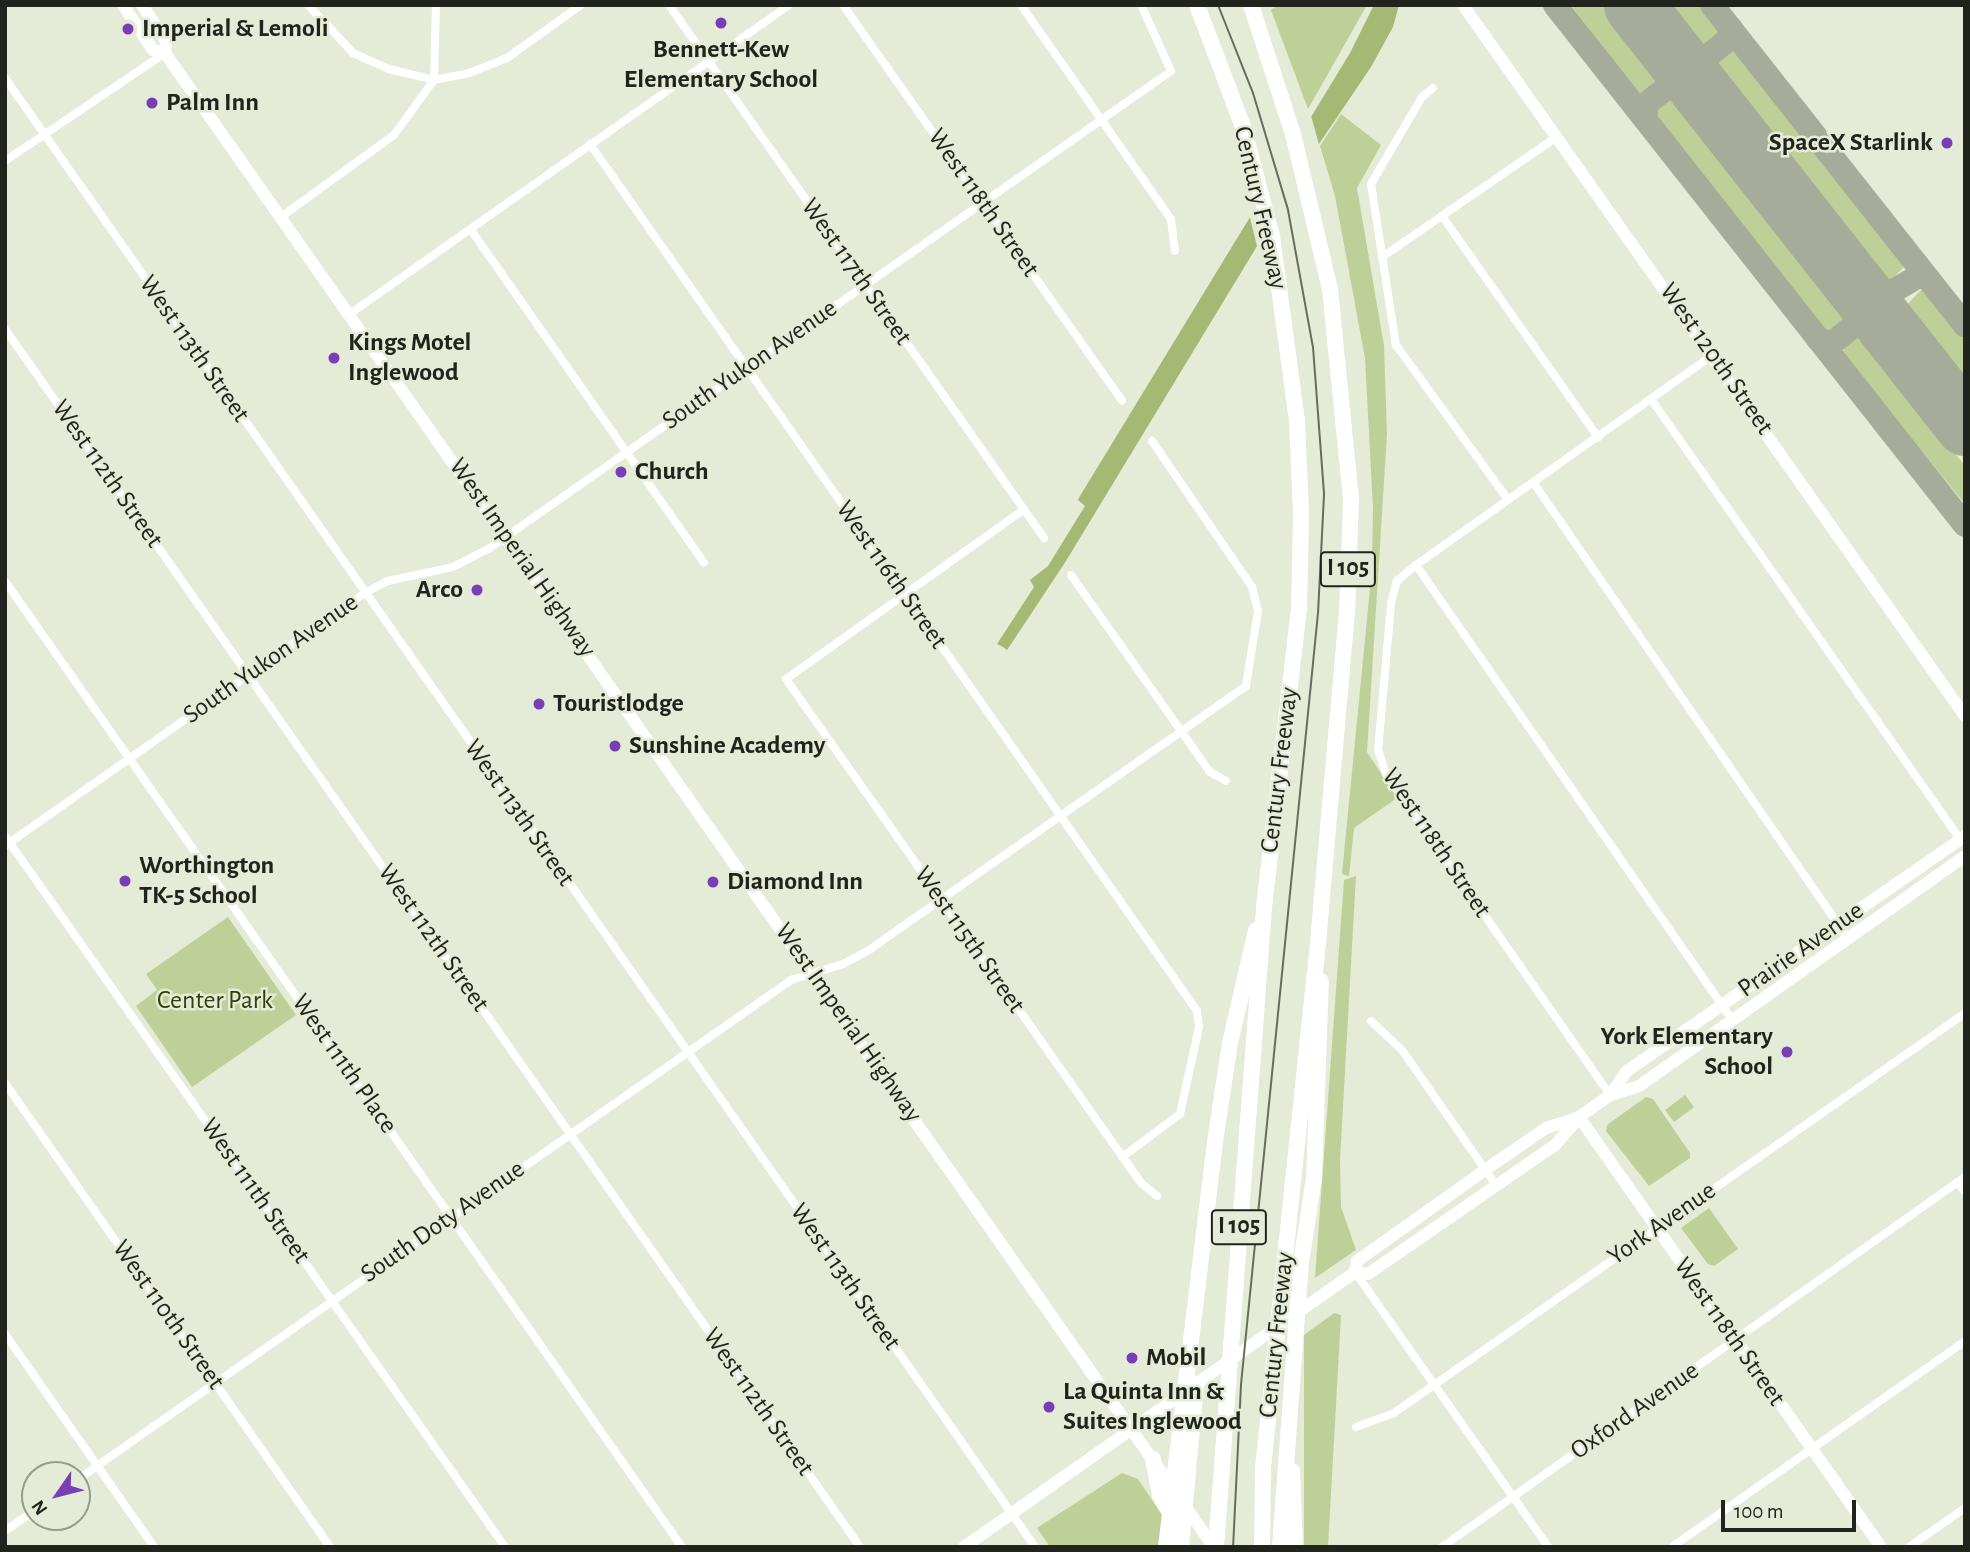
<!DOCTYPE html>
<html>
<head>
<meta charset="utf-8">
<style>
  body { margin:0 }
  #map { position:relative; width:1970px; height:1552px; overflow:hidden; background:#e4ebd6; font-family:"Alegreya Sans",sans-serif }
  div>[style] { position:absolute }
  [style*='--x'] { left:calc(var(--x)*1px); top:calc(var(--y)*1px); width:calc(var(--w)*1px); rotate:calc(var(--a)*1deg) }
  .green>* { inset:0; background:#becf98; transform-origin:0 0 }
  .water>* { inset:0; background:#a5b974 }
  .pier>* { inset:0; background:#e4ebd6 }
  .taxiway>* { height:24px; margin:-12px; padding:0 12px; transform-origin:12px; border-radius:12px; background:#a6ac9a }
  .runway>* { height:61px; margin:-30.5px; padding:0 30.5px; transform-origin:30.5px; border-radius:30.5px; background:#a6ac9a }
  .street>* { height:8px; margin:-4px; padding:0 4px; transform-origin:4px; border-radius:4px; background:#fff }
  .secondary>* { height:12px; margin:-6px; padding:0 6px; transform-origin:6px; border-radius:6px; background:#fff }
  .primary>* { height:12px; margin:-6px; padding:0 6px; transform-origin:6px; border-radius:6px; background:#fff }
  .highway>* { height:16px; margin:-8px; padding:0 8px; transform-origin:8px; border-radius:8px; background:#fff }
  .tram>* { height:2px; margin:-1px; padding:0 1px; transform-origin:1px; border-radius:1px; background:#686c5f }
  .dots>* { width:19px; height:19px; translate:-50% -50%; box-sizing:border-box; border:4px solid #e4ebd6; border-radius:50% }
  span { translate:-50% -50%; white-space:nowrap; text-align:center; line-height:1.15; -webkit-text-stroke:5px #e4ebd6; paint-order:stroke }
  .shield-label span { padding:2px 5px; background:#e4ebd6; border:2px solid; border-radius:5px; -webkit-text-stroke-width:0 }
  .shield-label { font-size:24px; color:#21241c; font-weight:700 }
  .poi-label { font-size:26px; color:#21241c; font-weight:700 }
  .left { translate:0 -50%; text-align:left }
  .right { translate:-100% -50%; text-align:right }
  .street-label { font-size:26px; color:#21241c }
  .park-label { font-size:26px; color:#323f0a }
  .frame { position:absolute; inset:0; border:7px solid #21241c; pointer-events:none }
  .north { position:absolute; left:21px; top:1461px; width:70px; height:70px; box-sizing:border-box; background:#e4ebd6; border:2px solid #969b8c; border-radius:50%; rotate:235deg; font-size:19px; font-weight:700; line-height:28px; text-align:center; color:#21241c }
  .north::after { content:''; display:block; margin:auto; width:24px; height:32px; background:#773eb5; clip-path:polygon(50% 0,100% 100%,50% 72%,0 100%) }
  .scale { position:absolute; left:1721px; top:1500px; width:135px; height:32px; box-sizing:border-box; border:4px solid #21241c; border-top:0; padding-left:9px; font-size:21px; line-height:24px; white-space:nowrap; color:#21241c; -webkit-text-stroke:5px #e4ebd6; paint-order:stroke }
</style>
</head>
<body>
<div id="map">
  <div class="green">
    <div style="clip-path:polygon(1279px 5px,1367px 5px,1308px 109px,1271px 10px)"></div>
    <div style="clip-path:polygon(1571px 5px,1602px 5px,1657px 75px,1661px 72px,1660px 84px,1644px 94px,1637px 92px)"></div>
    <div style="clip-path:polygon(1667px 5px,1702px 5px,1719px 27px,1719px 35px,1706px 46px,1698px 44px)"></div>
    <div style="clip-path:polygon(1731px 49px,1738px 51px,1906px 265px,1890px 281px,1882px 278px,1717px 67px,1717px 59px)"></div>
    <div style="clip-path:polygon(1669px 96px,1680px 96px,1679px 102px,1844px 313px,1848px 311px,1846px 324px,1830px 333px,1822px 329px,1658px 120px,1656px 108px)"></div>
    <div style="clip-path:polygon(1341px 114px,1381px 145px,1357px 188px,1384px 346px,1387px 434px,1367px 752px,1397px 798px,1354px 828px,1349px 876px,1342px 874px,1372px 568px,1373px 508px,1365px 358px,1335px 196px,1320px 146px)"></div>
    <div style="clip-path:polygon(1921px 290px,1928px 292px,1965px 339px,1965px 383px,1905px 307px)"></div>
    <div style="clip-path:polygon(1860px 333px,1869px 336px,1865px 340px,1965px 466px,1965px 504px,1844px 356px,1843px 347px)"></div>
    <div style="clip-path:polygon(1356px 876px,1340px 1160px,1341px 1207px,1356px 1250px,1315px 1278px,1344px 880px)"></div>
    <div style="clip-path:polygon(228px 917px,296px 1015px,192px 1087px,136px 1006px,157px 990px,146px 974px)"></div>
    <div style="left:1685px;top:1095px;width:15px;height:25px;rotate:53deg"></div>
    <div style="clip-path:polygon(1646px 1097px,1653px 1099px,1690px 1153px,1690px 1158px,1649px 1186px,1606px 1131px,1607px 1125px)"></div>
    <div style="clip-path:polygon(1709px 1208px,1738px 1249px,1714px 1266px,1708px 1264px,1681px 1228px)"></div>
    <div style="clip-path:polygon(1334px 1313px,1341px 1315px,1328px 1547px,1304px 1547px,1304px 1335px)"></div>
    <div style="clip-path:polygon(1122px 1473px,1138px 1479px,1164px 1518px,1159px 1547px,1050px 1547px,1037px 1528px)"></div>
  </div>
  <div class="water">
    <div style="clip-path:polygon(1374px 5px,1399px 5px,1393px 27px,1371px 67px,1319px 144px,1066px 561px,1007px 650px,1003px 647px,997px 644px,1034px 587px,1030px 580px,1048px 566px,1085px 506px,1078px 500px,1080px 496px,1350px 53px)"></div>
  </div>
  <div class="pier">
    <div style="clip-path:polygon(1310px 112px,1320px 148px,1258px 250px,1249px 214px)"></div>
  </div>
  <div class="taxiway">
    <div style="--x:1555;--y:5;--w:662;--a:51.75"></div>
    <div style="--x:1712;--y:5;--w:408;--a:51.7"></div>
    <div style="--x:1672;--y:84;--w:15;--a:-8"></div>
    <div style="--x:1687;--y:82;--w:17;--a:31"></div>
    <div style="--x:1666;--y:88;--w:18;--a:-47"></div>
    <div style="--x:1678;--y:75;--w:25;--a:-108"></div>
    <div style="--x:1646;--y:120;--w:16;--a:-90"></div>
    <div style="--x:1646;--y:104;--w:104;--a:-38"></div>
    <div style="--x:1728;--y:40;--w:12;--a:-76"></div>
    <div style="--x:1818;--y:339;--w:14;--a:21"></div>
    <div style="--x:1831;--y:344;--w:33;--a:-39"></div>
    <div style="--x:1857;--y:323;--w:17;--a:-77"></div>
    <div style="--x:1861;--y:306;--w:22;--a:-106"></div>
    <div style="--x:1855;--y:285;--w:32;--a:20"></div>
    <div style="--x:1885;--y:296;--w:39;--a:-31"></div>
    <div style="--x:1918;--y:276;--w:8;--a:7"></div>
  </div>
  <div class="runway">
    <div style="--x:1634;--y:5;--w:535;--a:51.76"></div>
  </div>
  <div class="street">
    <div style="--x:308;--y:5;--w:66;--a:46.8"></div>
    <div style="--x:353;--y:53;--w:39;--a:24"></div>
    <div style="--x:389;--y:69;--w:46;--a:13.7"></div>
    <div style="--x:669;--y:5;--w:652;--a:54.87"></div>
    <div style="--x:843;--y:5;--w:484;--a:54.8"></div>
    <div style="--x:1021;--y:5;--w:261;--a:55"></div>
    <div style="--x:1171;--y:219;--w:32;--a:83"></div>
    <div style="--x:5;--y:78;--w:1794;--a:54.96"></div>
    <div style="--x:434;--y:80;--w:75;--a:-88.5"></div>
    <div style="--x:1433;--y:88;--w:14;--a:141"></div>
    <div style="--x:1422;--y:97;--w:101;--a:120.4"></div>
    <div style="--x:1371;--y:184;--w:163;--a:81.2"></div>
    <div style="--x:1396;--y:345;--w:191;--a:54.1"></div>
    <div style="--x:590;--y:144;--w:1058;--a:55"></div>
    <div style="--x:1197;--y:1011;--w:16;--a:83"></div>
    <div style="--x:1199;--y:1027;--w:89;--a:102.3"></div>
    <div style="--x:1180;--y:1114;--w:72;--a:143.4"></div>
    <div style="--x:5;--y:161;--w:193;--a:-34"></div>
    <div style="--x:1442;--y:216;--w:271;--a:54.8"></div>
    <div style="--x:281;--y:217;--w:140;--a:-36"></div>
    <div style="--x:394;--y:135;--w:68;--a:-54"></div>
    <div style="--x:434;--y:80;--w:36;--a:-11"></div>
    <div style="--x:469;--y:73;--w:41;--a:-21.5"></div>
    <div style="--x:507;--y:58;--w:91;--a:-35.6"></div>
    <div style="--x:471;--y:230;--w:406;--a:55"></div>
    <div style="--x:1385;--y:255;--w:209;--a:-34.5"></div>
    <div style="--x:351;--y:313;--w:535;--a:-35.11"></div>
    <div style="--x:5;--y:329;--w:1488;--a:54.93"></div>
    <div style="--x:1651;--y:399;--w:538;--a:54.92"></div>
    <div style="--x:1533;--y:482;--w:556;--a:55.4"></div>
    <div style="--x:1023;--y:510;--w:291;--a:144.5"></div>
    <div style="--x:786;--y:679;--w:616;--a:54.84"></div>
    <div style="--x:1141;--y:1183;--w:21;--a:39"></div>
    <div style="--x:1416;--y:565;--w:555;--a:55.19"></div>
    <div style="--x:1071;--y:575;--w:241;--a:54.8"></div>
    <div style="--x:1210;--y:772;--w:18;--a:29"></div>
    <div style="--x:5;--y:581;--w:1180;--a:54.98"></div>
    <div style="--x:5;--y:836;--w:869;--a:54.88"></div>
    <div style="--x:5;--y:846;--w:440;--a:-35.1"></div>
    <div style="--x:365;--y:593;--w:26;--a:-28"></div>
    <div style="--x:388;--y:581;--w:66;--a:-12.2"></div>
    <div style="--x:453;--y:567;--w:42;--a:-27.2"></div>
    <div style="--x:490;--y:548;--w:831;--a:-35.01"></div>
    <div style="--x:1171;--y:71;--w:72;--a:-114.4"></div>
    <div style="--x:1371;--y:1021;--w:42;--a:43.1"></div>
    <div style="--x:1402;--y:1050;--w:165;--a:55.2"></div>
    <div style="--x:5;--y:1083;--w:566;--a:54.99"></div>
    <div style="--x:1610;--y:1095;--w:391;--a:-124.9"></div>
    <div style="--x:1386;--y:774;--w:25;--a:-108"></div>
    <div style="--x:1378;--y:750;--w:148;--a:-84.9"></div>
    <div style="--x:1391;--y:603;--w:23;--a:-75"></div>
    <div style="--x:1397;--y:581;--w:25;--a:-40"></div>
    <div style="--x:1416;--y:565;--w:364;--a:-35.3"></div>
    <div style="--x:1957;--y:1182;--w:13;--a:51"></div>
    <div style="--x:1355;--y:1272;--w:336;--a:54.9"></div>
    <div style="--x:5;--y:1334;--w:260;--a:55"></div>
    <div style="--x:1356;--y:1427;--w:40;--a:-20.2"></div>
    <div style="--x:1394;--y:1413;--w:697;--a:-35.01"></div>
    <div style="--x:77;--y:1480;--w:872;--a:-35"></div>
    <div style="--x:791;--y:980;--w:54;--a:-17.1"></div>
    <div style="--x:843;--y:964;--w:30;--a:-28"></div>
    <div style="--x:869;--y:950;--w:460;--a:-35"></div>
    <div style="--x:1246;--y:686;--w:76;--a:-80.9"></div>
    <div style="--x:1258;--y:611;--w:25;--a:-104"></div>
    <div style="--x:1252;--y:587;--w:177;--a:-124.4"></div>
    <div style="--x:5;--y:1531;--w:37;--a:-35"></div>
    <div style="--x:1442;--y:1547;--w:641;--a:-35.28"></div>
    <div style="--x:1672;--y:1547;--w:358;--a:-35.1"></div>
    <div style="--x:1909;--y:1547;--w:68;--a:-34.9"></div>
  </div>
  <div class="secondary">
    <div style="--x:1463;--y:5;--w:870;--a:54.78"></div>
    <div style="--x:1610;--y:1095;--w:29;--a:-55"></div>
    <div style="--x:1627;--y:1071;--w:412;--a:-34.8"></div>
    <div style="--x:1579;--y:1117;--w:525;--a:54.92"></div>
    <div style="--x:1355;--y:1272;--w:13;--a:9"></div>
    <div style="--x:1368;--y:1274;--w:227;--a:-34.6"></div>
    <div style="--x:1555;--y:1145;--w:37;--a:-49"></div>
    <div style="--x:1579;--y:1117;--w:38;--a:-35"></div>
    <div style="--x:1610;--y:1095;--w:30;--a:-17"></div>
    <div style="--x:1639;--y:1086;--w:399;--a:-35.2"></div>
    <div style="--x:964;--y:1547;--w:478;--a:-35.1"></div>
    <div style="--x:1355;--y:1272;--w:11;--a:-80"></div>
    <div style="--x:1357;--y:1261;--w:157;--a:-35.4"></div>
    <div style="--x:1485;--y:1170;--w:74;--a:-34.5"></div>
    <div style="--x:1546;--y:1128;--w:35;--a:-18"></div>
  </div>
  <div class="primary">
    <div style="--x:123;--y:5;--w:54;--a:56.3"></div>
    <div style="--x:153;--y:50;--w:12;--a:14"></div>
    <div style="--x:142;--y:5;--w:43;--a:56.3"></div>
    <div style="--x:166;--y:41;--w:12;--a:95"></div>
    <div style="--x:165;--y:53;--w:1825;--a:54.93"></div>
  </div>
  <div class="highway">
    <div style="--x:1197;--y:5;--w:130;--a:69.3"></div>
    <div style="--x:1243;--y:127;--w:113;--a:75.1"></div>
    <div style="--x:1272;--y:236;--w:187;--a:82.3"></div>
    <div style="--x:1297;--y:421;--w:93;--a:87.5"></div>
    <div style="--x:1301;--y:514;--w:95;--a:91.2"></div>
    <div style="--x:1299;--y:609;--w:301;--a:96.7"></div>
    <div style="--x:1264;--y:908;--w:641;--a:94.3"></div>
    <div style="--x:1251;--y:5;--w:136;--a:72"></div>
    <div style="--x:1293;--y:134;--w:159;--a:76.6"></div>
    <div style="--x:1330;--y:289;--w:211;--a:84.3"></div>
    <div style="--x:1351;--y:499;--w:112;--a:92"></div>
    <div style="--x:1347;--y:611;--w:333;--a:95"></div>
    <div style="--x:1318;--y:943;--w:528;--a:95.98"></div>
    <div style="--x:1263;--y:1468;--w:79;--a:90.7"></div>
    <div style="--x:1153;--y:1459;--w:38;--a:79"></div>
    <div style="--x:1160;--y:1496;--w:23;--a:59"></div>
    <div style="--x:1292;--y:1471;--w:76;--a:87.7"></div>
    <div style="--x:1166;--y:1547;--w:408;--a:-83.1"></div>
    <div style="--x:1215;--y:1142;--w:100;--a:-81.4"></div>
    <div style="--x:1230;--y:1043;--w:116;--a:-77"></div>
    <div style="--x:1181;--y:1547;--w:164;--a:-84.7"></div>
    <div style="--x:1280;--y:1547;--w:285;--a:-85.8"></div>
    <div style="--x:1301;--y:1263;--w:86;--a:-81.3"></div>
    <div style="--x:1314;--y:1178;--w:197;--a:-88"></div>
  </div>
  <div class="tram">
    <div style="--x:1218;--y:5;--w:95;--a:68.3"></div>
    <div style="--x:1253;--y:93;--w:122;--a:73.3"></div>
    <div style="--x:1288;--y:210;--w:139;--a:79.7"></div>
    <div style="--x:1313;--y:347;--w:148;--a:85.7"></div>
    <div style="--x:1324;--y:495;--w:118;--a:92.9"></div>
    <div style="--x:1318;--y:613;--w:776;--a:95.7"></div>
    <div style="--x:1241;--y:1385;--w:162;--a:92.8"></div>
  </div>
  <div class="dots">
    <div style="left:721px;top:23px;background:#773eb5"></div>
    <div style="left:128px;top:29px;background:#773eb5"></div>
    <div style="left:152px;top:103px;background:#773eb5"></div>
    <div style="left:1947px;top:143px;background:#773eb5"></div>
    <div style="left:334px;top:358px;background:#773eb5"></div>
    <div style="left:621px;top:472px;background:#773eb5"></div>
    <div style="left:477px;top:590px;background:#773eb5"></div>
    <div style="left:539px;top:704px;background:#773eb5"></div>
    <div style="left:615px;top:746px;background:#773eb5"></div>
    <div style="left:125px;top:881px;background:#773eb5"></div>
    <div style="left:713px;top:882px;background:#773eb5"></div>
    <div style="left:1787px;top:1052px;background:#773eb5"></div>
    <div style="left:1132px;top:1358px;background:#773eb5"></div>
    <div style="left:1049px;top:1407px;background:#773eb5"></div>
  </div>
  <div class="shield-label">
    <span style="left:1348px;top:569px">I 105</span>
    <span style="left:1239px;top:1227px">I 105</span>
  </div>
  <div class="poi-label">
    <span class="left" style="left:142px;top:29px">Imperial &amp; Lemoli</span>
    <span style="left:721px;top:65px">Bennett-Kew<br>Elementary School</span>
    <span class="left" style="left:166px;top:103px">Palm Inn</span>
    <span class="right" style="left:1933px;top:143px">SpaceX Starlink</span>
    <span class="left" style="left:348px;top:358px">Kings Motel<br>Inglewood</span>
    <span class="left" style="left:635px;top:472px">Church</span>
    <span class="right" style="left:463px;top:590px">Arco</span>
    <span class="left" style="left:553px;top:704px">Touristlodge</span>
    <span class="left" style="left:629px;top:746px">Sunshine Academy</span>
    <span class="left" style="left:139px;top:881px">Worthington<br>TK-5 School</span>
    <span class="left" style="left:727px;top:882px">Diamond Inn</span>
    <span class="right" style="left:1773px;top:1052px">York Elementary<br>School</span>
    <span class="left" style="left:1146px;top:1358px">Mobil</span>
    <span class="left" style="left:1063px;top:1407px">La Quinta Inn &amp;<br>Suites Inglewood</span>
  </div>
  <div class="street-label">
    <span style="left:983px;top:203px;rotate:55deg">West 118th Street</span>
    <span style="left:1260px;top:208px;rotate:77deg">Century Freeway</span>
    <span style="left:856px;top:272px;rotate:55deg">West 117th Street</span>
    <span style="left:194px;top:349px;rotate:55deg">West 113th Street</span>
    <span style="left:1716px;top:359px;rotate:55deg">West 120th Street</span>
    <span style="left:750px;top:365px;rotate:-35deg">South Yukon Avenue</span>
    <span style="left:107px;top:474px;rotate:55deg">West 112th Street</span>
    <span style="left:522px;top:558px;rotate:55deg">West Imperial Highway</span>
    <span style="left:891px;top:575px;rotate:55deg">West 116th Street</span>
    <span style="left:271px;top:659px;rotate:-35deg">South Yukon Avenue</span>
    <span style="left:1280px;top:770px;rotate:-83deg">Century Freeway</span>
    <span style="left:519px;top:813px;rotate:55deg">West 113th Street</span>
    <span style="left:1436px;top:843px;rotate:56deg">West 118th Street</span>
    <span style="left:433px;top:938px;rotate:55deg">West 112th Street</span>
    <span style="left:969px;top:940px;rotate:55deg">West 115th Street</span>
    <span style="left:1801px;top:950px;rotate:-35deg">Prairie Avenue</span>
    <span style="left:848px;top:1023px;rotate:55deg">West Imperial Highway</span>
    <span style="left:344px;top:1064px;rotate:55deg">West 111th Place</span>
    <span style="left:255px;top:1191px;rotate:55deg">West 111th Street</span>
    <span style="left:443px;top:1222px;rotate:-35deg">South Doty Avenue</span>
    <span style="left:1662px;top:1224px;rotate:-35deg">York Avenue</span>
    <span style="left:845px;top:1277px;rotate:55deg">West 113th Street</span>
    <span style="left:168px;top:1315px;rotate:55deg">West 110th Street</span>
    <span style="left:1729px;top:1332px;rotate:55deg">West 118th Street</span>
    <span style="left:1277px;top:1335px;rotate:-84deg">Century Freeway</span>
    <span style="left:758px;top:1402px;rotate:55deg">West 112th Street</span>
    <span style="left:1635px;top:1411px;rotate:-35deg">Oxford Avenue</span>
  </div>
  <div class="park-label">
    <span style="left:215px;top:1001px">Center Park</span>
  </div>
  <div class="frame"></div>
  <div class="north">N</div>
  <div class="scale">100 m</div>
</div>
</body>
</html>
